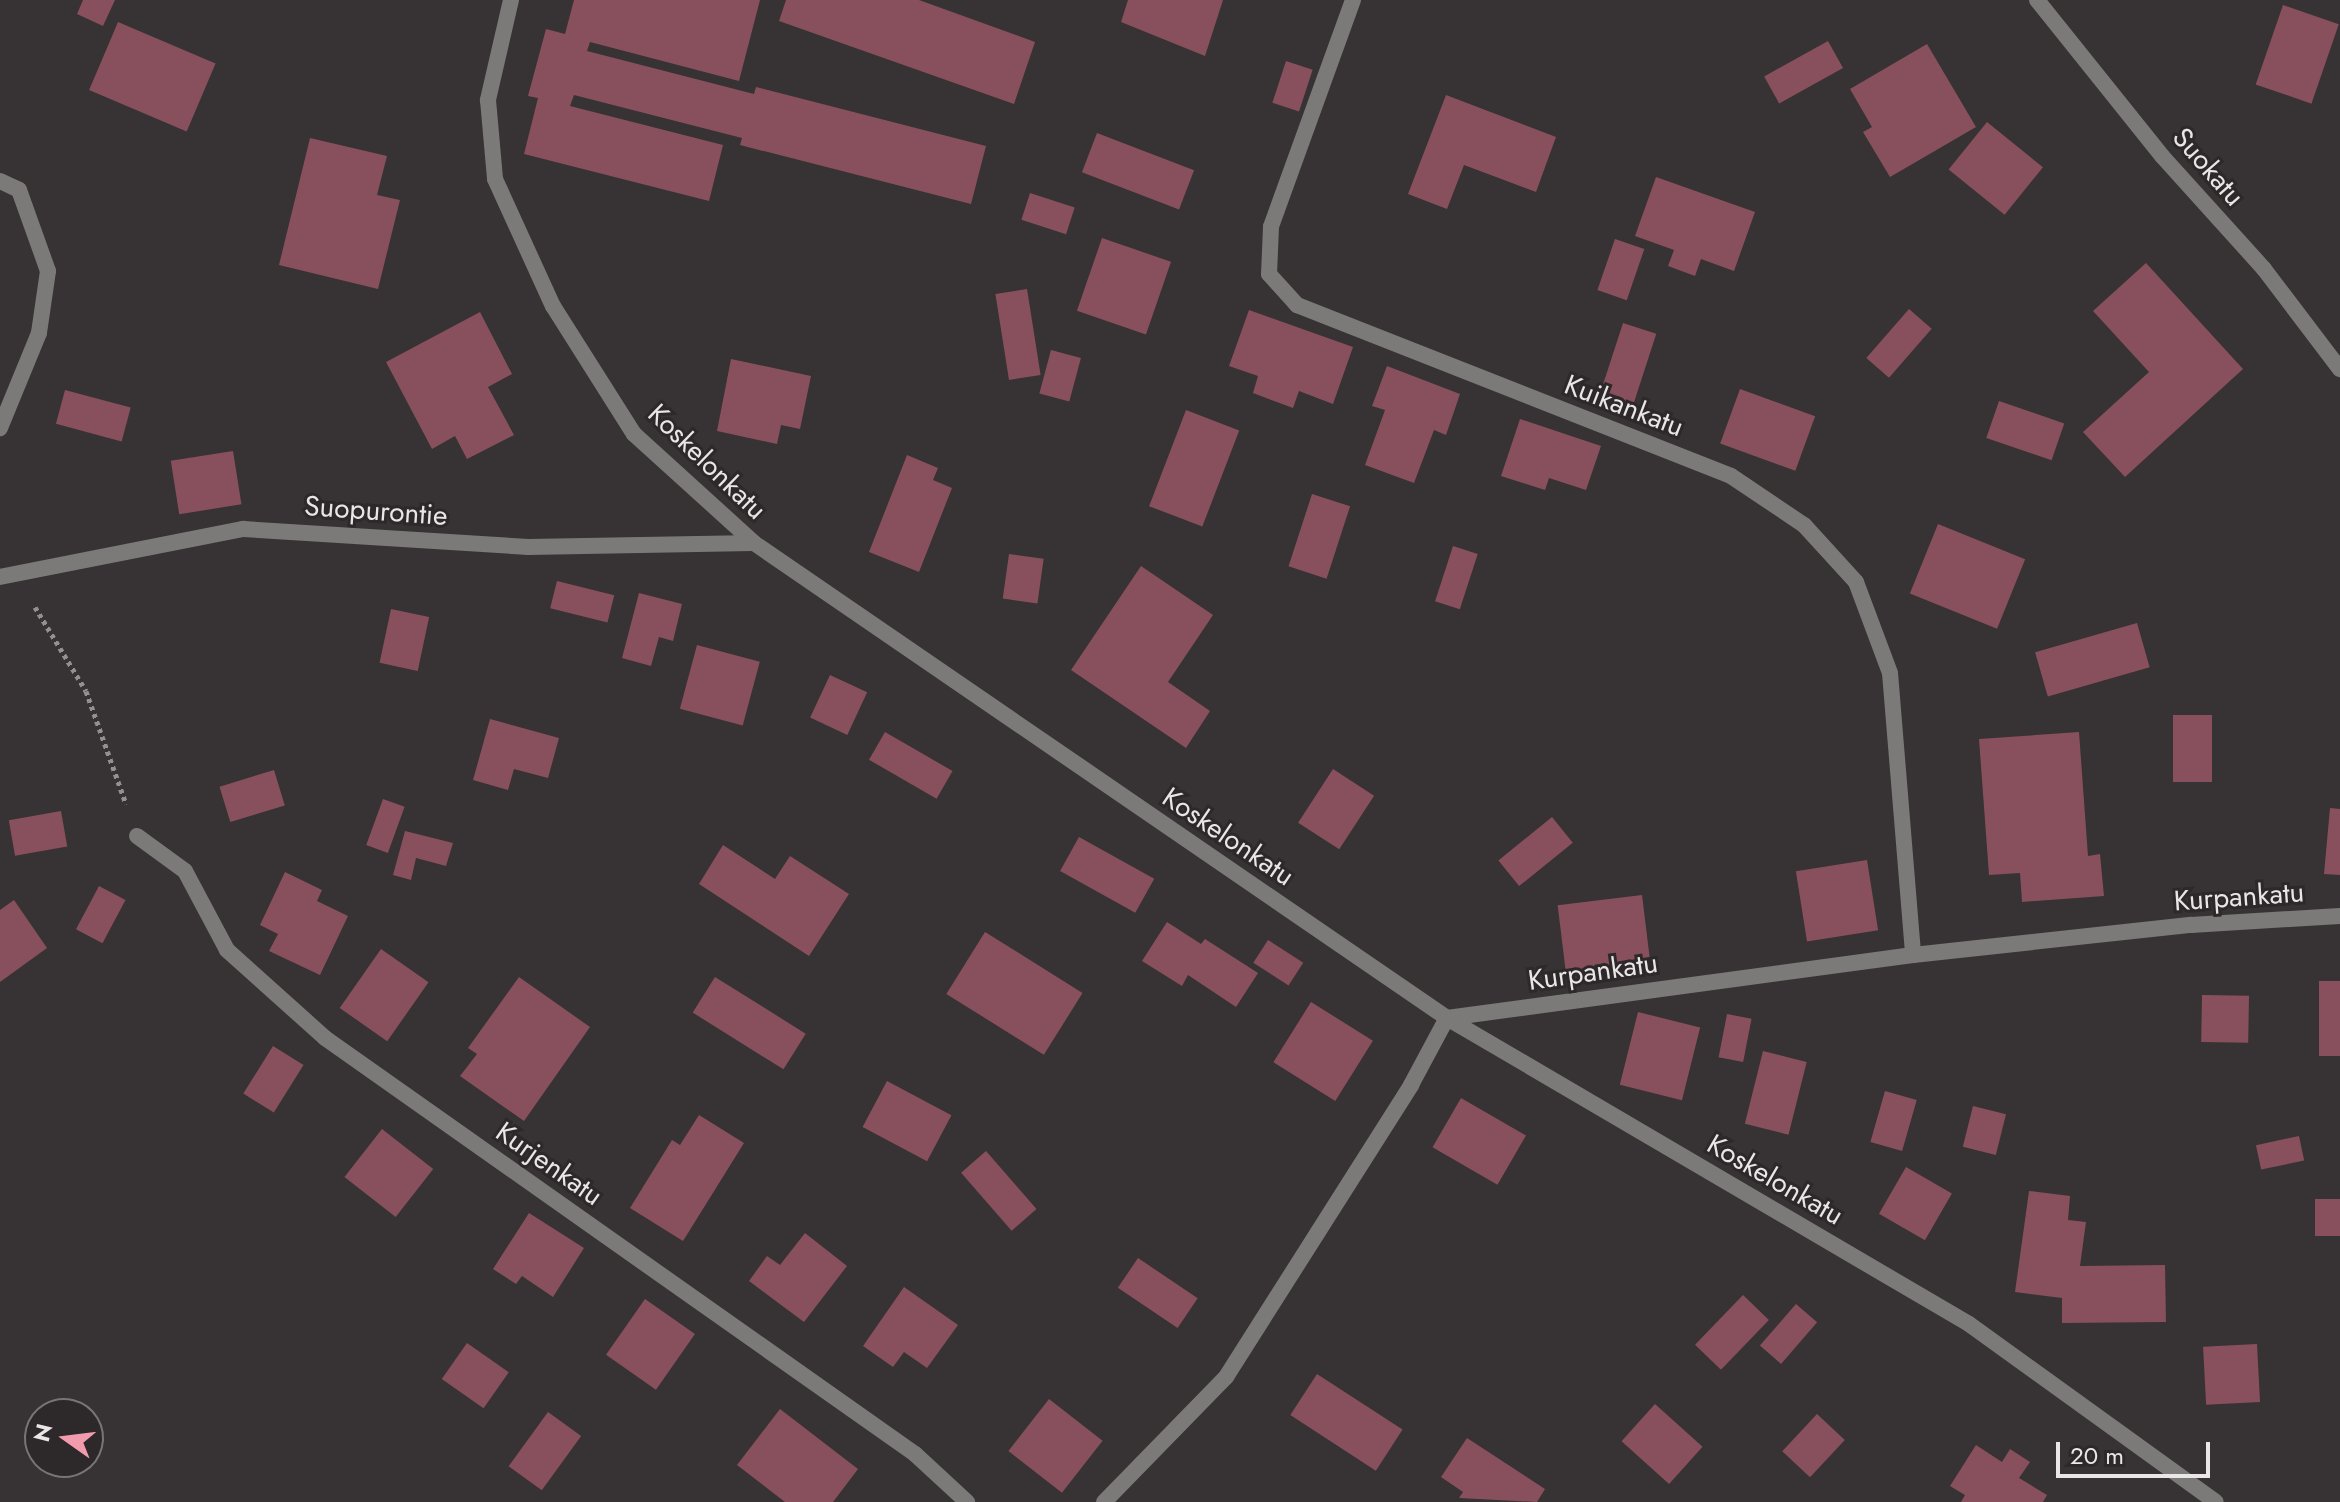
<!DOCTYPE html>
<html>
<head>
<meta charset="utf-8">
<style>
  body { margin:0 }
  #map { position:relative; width:2340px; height:1502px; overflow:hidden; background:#373233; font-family:Jost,sans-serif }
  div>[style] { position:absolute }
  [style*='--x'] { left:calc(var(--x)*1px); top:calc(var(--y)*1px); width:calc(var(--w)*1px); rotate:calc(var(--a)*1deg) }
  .building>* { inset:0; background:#88505d; transform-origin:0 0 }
  .path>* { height:5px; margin-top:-2.5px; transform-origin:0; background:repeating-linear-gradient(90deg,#948f90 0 4px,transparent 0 8px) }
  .street>* { height:16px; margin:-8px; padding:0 8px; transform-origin:8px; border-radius:8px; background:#7c7979 }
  span { translate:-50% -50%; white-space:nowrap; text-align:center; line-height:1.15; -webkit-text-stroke:6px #2d2829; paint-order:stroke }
  .street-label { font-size:28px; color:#eae6e7 }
  .north { position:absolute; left:24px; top:1398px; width:80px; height:80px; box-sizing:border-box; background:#2d2829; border:2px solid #797475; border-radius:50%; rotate:284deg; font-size:22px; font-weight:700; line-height:32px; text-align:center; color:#eae6e7 }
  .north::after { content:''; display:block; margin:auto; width:28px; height:36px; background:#f29aae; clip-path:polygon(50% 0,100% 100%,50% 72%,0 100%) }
  .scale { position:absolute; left:2056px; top:1442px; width:154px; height:36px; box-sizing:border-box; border:4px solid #eae6e7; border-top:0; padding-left:10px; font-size:24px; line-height:28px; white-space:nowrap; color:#eae6e7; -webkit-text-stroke:6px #2d2829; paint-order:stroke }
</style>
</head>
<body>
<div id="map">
  <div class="building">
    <div style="clip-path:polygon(83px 0,115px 0,103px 26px,77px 14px)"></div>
    <div style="clip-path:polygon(574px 0,760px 0,739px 81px,590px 42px,587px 51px,754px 94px,756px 87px,986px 146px,971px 204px,740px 145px,742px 138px,574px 95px,570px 106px,723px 145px,709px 201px,524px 154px,538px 98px,528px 96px,546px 29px,565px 34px)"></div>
    <div style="clip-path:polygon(786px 0,919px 0,1035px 42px,1014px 104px,779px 21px)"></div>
    <div style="clip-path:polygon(1128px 0,1223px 0,1205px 56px,1121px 22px)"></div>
    <div style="left:2283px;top:5px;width:59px;height:84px;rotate:19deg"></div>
    <div style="left:118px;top:22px;width:106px;height:74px;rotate:23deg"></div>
    <div style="left:1828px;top:41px;width:31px;height:73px;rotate:61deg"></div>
    <div style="clip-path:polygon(1927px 44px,1976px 127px,1890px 177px,1863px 132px,1872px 127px,1850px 89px)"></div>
    <div style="left:1286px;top:61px;width:28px;height:44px;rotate:18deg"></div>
    <div style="clip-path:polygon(1446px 95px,1556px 137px,1536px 192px,1464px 165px,1447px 209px,1408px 194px)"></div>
    <div style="left:1987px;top:122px;width:72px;height:61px;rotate:39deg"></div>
    <div style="left:1097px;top:133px;width:104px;height:42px;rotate:21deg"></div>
    <div style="clip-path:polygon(310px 138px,387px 156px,377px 195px,400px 200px,378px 289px,279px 265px)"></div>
    <div style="clip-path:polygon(1656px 177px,1755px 212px,1734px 271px,1701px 259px,1695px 276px,1668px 266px,1674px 250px,1635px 236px)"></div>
    <div style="left:1030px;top:193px;width:47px;height:28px;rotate:18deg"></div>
    <div style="left:1102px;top:238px;width:73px;height:77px;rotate:19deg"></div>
    <div style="left:1615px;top:239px;width:31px;height:54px;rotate:19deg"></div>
    <div style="clip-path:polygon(2146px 263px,2243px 369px,2125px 477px,2083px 432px,2149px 372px,2093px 311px)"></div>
    <div style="left:1027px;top:289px;width:87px;height:32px;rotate:81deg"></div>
    <div style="left:1909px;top:309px;width:30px;height:65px;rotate:41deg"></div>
    <div style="clip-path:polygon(1249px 310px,1353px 347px,1333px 404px,1299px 391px,1293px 408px,1253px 393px,1258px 376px,1229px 366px)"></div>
    <div style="clip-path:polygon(480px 312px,512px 374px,488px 387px,514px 435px,467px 459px,455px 436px,432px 449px,386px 362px)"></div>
    <div style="left:1623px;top:323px;width:35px;height:77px;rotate:18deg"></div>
    <div style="left:1051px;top:350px;width:31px;height:45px;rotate:15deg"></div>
    <div style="clip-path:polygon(731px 359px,811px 376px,800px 429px,781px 425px,777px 444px,717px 431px)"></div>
    <div style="clip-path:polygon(1387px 366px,1460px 394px,1446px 435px,1434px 430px,1414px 483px,1365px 465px,1385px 410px,1372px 406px)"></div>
    <div style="left:1740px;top:389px;width:80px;height:58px;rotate:20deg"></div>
    <div style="left:65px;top:390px;width:68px;height:35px;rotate:15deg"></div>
    <div style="left:1999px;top:401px;width:69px;height:39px;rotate:19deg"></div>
    <div style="left:1186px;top:410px;width:57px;height:103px;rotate:21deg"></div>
    <div style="clip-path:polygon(1520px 419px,1601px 446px,1586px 490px,1549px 478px,1545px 490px,1501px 476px)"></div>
    <div style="left:233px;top:451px;width:54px;height:63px;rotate:81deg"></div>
    <div style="clip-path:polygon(907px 455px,938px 468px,933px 480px,952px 488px,919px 572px,869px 552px)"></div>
    <div style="left:1312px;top:494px;width:40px;height:76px;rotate:18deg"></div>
    <div style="left:1938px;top:524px;width:94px;height:75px;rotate:22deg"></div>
    <div style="left:1453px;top:546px;width:26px;height:58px;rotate:18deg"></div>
    <div style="left:1009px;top:554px;width:35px;height:45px;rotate:8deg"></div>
    <div style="clip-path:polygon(1141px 566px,1213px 615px,1168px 682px,1210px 711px,1186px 748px,1071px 670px)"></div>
    <div style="left:557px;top:581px;width:59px;height:28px;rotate:14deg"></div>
    <div style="clip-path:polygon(639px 593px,682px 604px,673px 641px,659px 637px,651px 666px,622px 658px)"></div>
    <div style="left:391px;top:609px;width:39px;height:55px;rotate:12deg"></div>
    <div style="left:2137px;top:623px;width:46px;height:106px;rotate:74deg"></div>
    <div style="left:697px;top:645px;width:65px;height:66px;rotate:15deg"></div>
    <div style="left:830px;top:675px;width:41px;height:47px;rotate:25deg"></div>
    <div style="left:2173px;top:715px;width:39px;height:67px"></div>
    <div style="clip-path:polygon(490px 719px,559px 738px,548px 778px,514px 769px,508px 790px,473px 780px)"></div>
    <div style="left:885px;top:732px;width:78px;height:32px;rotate:30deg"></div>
    <div style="clip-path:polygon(2079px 732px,2088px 856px,2100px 854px,2104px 896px,2022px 902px,2020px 873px,1989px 875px,1979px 739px)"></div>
    <div style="left:1333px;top:769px;width:49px;height:64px;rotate:33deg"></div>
    <div style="left:274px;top:770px;width:37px;height:57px;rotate:73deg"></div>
    <div style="left:383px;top:799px;width:23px;height:49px;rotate:20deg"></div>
    <div style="clip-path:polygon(2330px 808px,2340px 809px,2340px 875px,2324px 874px)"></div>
    <div style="left:61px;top:811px;width:36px;height:53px;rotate:80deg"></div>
    <div style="left:1552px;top:817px;width:33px;height:69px;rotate:51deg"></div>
    <div style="clip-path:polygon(405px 831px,453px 843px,446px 866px,416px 858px,411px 880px,393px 875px)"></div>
    <div style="left:1079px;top:837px;width:86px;height:39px;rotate:29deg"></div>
    <div style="clip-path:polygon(723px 845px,775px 879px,790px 856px,849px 894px,809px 956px,699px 884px)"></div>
    <div style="left:1867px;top:860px;width:71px;height:72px;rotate:81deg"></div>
    <div style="clip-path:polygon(285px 872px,322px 890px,317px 901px,348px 916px,320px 975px,269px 951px,278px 934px,260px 925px)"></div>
    <div style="left:99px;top:886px;width:30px;height:49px;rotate:28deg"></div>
    <div style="left:1642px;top:895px;width:66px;height:85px;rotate:83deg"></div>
    <div style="clip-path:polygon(14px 900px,47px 948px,0 982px,0 910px)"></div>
    <div style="clip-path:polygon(1167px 922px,1201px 944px,1205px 939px,1258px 973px,1236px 1007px,1188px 975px,1182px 986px,1142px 961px)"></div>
    <div style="left:985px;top:932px;width:115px;height:73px;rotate:32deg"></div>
    <div style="left:1268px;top:940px;width:42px;height:27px;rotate:33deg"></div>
    <div style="left:381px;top:949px;width:58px;height:72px;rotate:35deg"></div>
    <div style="clip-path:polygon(519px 977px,590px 1027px,524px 1121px,460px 1076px,477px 1054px,468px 1048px)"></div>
    <div style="left:715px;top:977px;width:107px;height:42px;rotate:32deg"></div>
    <div style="left:2340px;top:981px;width:75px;height:21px;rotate:90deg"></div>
    <div style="left:2202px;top:995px;width:47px;height:47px;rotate:1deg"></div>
    <div style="left:1311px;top:1002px;width:73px;height:71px;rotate:32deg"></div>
    <div style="left:1638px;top:1012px;width:64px;height:75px;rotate:14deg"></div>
    <div style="left:1727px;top:1014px;width:25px;height:44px;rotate:11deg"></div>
    <div style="left:273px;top:1046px;width:36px;height:56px;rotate:32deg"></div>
    <div style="left:1763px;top:1051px;width:45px;height:75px;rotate:14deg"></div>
    <div style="left:887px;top:1081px;width:73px;height:52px;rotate:28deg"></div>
    <div style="left:1885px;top:1091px;width:33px;height:53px;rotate:16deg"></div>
    <div style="left:1461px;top:1098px;width:75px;height:57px;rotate:30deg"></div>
    <div style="left:1973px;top:1106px;width:34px;height:42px;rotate:14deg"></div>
    <div style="clip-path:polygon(699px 1115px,744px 1143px,683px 1241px,630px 1208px,672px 1140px,680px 1145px)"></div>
    <div style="left:382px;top:1129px;width:65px;height:61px;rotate:38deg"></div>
    <div style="left:2299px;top:1136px;width:25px;height:44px;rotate:78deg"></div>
    <div style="left:986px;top:1151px;width:77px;height:33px;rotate:49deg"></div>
    <div style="left:1906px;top:1167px;width:53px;height:54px;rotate:30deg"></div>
    <div style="clip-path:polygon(2029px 1191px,2070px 1196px,2068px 1220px,2086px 1222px,2080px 1266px,2165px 1265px,2166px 1322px,2062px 1323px,2062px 1298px,2015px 1292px)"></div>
    <div style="left:2340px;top:1199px;width:37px;height:25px;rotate:90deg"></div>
    <div style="clip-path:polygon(529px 1213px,584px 1248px,553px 1297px,522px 1276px,516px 1284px,493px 1269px)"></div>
    <div style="clip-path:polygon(805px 1233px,847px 1266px,804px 1322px,749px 1281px,767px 1256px,780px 1265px)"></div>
    <div style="left:1138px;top:1258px;width:72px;height:36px;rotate:34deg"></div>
    <div style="clip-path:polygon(904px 1287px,958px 1325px,927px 1368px,904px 1352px,893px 1367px,863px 1346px)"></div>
    <div style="left:1743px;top:1295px;width:36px;height:69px;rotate:44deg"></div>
    <div style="left:645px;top:1299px;width:61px;height:68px;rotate:35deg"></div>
    <div style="left:1796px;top:1304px;width:28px;height:55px;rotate:41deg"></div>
    <div style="left:467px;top:1343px;width:51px;height:44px;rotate:35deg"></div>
    <div style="left:2257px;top:1344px;width:58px;height:54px;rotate:87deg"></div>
    <div style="left:1317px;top:1374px;width:102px;height:49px;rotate:33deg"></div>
    <div style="left:1049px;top:1399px;width:68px;height:66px;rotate:38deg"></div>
    <div style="left:1655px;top:1404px;width:64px;height:50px;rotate:42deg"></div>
    <div style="clip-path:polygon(780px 1409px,858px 1469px,833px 1502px,785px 1502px,737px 1465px)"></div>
    <div style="left:548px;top:1412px;width:41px;height:67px;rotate:36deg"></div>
    <div style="left:1817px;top:1414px;width:38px;height:51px;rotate:43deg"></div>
    <div style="clip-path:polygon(1467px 1438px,1545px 1489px,1537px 1502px,1459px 1498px,1463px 1492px,1441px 1477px)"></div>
    <div style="clip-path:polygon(1976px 1445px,2002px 1462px,2010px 1449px,2030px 1462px,2019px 1478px,2047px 1495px,2043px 1502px,1961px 1502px,1965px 1495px,1950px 1486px)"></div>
  </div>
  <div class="path">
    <div style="--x:35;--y:607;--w:98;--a:58.7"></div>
    <div style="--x:86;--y:691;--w:120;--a:70.5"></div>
  </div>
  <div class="street">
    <div style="--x:511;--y:0;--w:103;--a:103"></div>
    <div style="--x:488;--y:100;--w:79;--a:84.9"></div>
    <div style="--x:495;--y:179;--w:140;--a:65.5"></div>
    <div style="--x:553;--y:306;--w:151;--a:57.7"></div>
    <div style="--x:634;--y:434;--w:162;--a:42.2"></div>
    <div style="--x:754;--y:543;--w:840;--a:34.43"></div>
    <div style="--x:1447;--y:1018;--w:605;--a:30.38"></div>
    <div style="--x:1969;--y:1324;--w:304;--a:35.8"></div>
    <div style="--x:1353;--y:0;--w:241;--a:109.9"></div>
    <div style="--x:1271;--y:227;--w:47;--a:92.4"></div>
    <div style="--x:1269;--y:274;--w:42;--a:47.9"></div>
    <div style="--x:1297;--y:305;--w:466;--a:21.5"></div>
    <div style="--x:1731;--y:476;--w:88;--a:33.9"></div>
    <div style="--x:1804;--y:525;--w:77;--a:47.6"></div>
    <div style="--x:1856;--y:582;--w:97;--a:69.5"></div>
    <div style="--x:1890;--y:673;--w:283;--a:85.3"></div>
    <div style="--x:2037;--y:0;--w:200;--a:51.3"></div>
    <div style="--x:2162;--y:156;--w:152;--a:47.9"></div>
    <div style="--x:2264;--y:269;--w:126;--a:52.8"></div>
    <div style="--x:0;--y:181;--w:21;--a:25"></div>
    <div style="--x:19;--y:190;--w:86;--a:70.3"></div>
    <div style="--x:48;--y:271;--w:63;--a:98.3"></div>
    <div style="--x:39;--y:333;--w:103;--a:112.3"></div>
    <div style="--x:0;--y:577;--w:248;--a:-11.2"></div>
    <div style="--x:243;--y:529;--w:286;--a:3.6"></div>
    <div style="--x:528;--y:547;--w:226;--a:-1"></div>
    <div style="--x:137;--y:836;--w:59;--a:36.1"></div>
    <div style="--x:185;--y:871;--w:89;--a:62"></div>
    <div style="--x:227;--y:950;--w:132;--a:41.9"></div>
    <div style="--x:325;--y:1038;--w:722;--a:35.19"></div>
    <div style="--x:915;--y:1454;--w:71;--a:42.7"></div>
    <div style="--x:1104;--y:1502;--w:175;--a:-45.7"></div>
    <div style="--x:1226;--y:1377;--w:346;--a:-57.6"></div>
    <div style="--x:1411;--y:1085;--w:76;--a:-61.8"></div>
    <div style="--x:1447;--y:1018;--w:470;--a:-7.7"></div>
    <div style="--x:1913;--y:955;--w:280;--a:-6.2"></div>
    <div style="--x:2191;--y:925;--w:149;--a:-3.5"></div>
  </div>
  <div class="street-label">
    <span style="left:2208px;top:167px;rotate:49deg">Suokatu</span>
    <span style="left:1624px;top:406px;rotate:21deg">Kuikankatu</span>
    <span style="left:707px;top:462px;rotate:44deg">Koskelonkatu</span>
    <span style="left:376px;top:511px;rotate:4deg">Suopurontie</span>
    <span style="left:1228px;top:837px;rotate:34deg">Koskelonkatu</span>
    <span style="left:2239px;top:897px;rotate:-4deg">Kurpankatu</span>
    <span style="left:1593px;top:972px;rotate:-8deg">Kurpankatu</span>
    <span style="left:549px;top:1164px;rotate:35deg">Kurjenkatu</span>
    <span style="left:1775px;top:1180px;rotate:30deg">Koskelonkatu</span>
  </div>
  <div class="north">N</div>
  <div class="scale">20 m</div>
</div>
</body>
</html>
